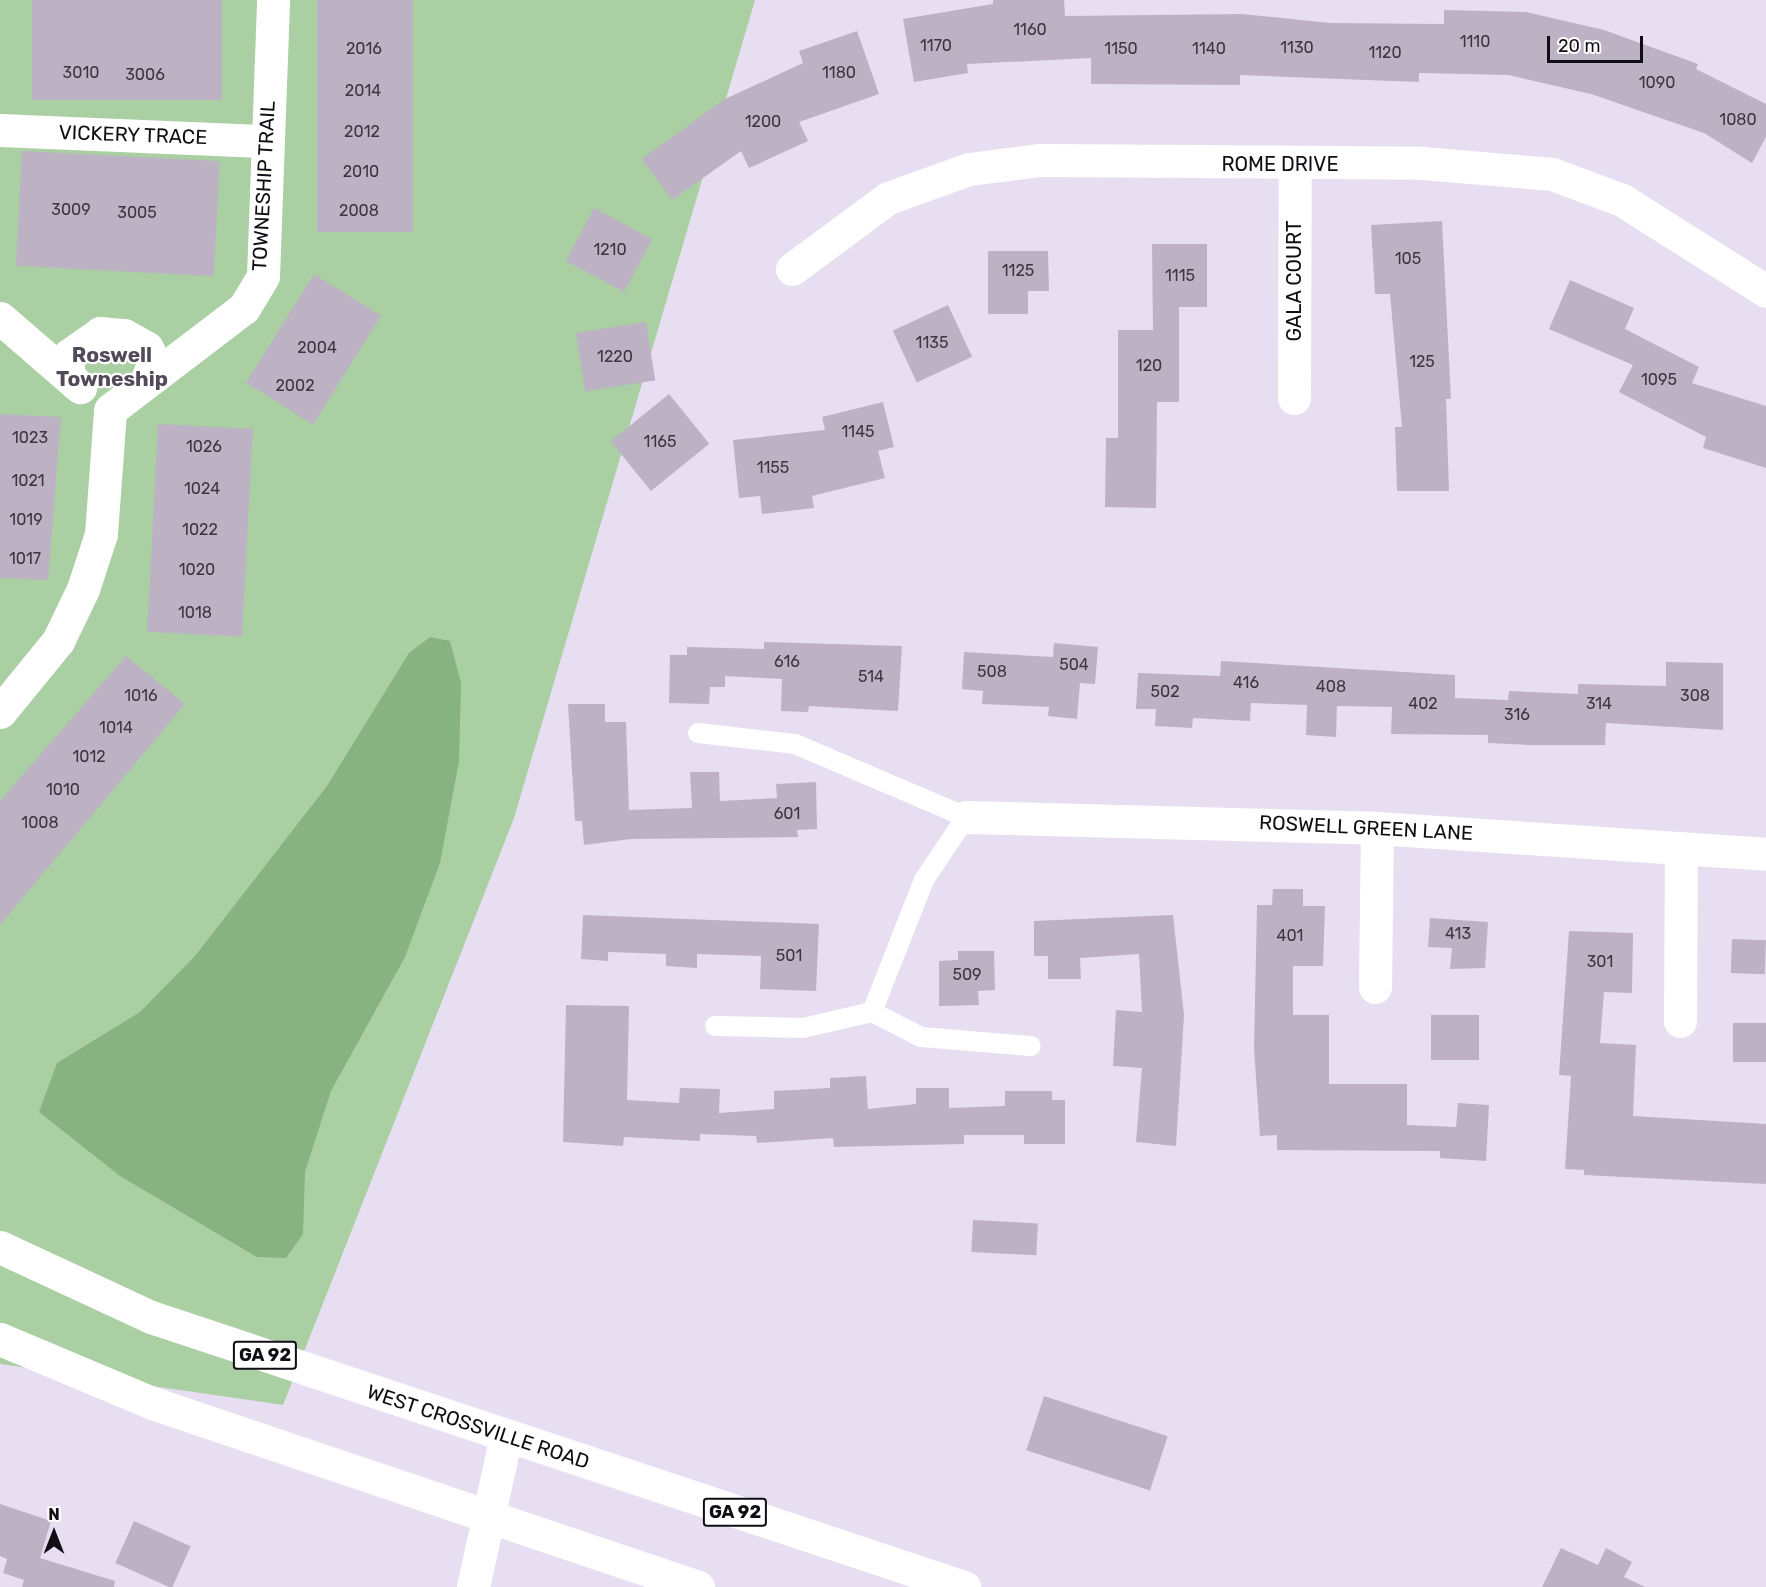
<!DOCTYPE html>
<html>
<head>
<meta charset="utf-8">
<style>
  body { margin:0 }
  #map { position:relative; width:1766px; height:1587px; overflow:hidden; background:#e8def1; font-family:Rubik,sans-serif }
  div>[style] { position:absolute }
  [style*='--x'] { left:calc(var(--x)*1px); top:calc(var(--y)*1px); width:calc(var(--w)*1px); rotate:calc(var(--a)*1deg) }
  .green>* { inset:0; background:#aacfa3 }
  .water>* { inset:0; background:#87b380 }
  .building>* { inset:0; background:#bcb2c4; transform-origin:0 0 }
  .service>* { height:20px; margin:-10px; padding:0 10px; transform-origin:10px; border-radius:10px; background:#fff }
  .minor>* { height:33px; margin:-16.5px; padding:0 16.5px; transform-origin:16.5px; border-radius:16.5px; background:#fff }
  .primary>* { height:33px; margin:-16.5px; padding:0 16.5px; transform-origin:16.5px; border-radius:16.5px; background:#fff }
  span { translate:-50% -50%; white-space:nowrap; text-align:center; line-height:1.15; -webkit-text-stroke:4.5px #fff; paint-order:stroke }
  .number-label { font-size:16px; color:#3c3640 }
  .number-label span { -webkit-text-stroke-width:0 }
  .shield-label span { padding:2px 4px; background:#fff; border:2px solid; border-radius:4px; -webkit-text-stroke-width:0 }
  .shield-label { font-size:18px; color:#110d14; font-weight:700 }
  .street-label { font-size:20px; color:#110d14 }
  .neighbourhood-label { font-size:21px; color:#524959; font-weight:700 }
  .north { position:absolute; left:24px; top:1503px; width:60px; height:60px; -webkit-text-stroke:4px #fff; paint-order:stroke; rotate:0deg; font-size:16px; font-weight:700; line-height:24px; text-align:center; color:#110d14 }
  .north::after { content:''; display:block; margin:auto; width:21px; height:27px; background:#110d14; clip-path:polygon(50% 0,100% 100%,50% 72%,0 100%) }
  .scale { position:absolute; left:1547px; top:36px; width:96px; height:27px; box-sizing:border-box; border:3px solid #110d14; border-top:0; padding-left:8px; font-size:18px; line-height:21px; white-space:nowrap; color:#110d14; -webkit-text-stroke:4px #fff; paint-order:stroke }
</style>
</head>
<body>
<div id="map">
  <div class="green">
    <div style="clip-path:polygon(0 0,755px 0,514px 818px,283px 1405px,0 1364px)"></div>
  </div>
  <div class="water">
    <div style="clip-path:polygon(430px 637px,450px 641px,461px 683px,459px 761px,440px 863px,405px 957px,331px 1091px,305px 1172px,303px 1234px,286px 1258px,257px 1257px,120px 1176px,39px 1112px,57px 1063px,140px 1012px,195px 956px,327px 786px,409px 653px)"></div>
  </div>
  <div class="building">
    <div style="left:32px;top:0;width:190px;height:100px"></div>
    <div style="left:317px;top:0;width:96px;height:232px"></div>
    <div style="clip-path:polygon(993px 0,1064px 0,1065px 16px,1242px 14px,1330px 23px,1444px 24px,1444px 10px,1526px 12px,1604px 30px,1698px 64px,1696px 69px,1766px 104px,1766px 137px,1752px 163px,1704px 133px,1591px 94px,1508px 75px,1419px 73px,1419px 82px,1240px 75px,1240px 85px,1091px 84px,1091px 58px,967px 64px,968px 73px,914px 82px,903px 19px,993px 4px)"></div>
    <div style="clip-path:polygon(857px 31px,879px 94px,799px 122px,808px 141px,749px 168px,741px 151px,672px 200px,642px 159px,723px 100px,803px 63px,799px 51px)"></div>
    <div style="left:22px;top:151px;width:198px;height:115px;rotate:3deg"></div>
    <div style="left:594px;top:208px;width:66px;height:60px;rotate:28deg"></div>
    <div style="clip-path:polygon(1442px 221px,1451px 399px,1446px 399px,1449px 491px,1397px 491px,1395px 427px,1402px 427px,1390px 294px,1375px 294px,1371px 225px)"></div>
    <div style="clip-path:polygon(1152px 244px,1207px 244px,1207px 307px,1179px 307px,1179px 402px,1157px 402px,1156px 508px,1105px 507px,1106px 438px,1118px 438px,1118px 330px,1153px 330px)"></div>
    <div style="clip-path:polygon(988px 251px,1048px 251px,1049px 291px,1028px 291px,1028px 314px,988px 314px)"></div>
    <div style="left:314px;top:274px;width:79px;height:128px;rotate:32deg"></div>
    <div style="clip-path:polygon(1570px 280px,1634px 308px,1625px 329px,1699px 367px,1692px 383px,1766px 406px,1766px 468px,1703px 448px,1706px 437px,1619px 392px,1633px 365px,1549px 329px)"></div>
    <div style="left:948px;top:305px;width:57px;height:61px;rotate:65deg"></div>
    <div style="left:646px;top:322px;width:59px;height:71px;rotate:81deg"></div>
    <div style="left:669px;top:394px;width:64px;height:75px;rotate:51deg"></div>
    <div style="clip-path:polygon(883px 402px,894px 447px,878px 451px,885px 478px,812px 496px,814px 508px,762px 514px,760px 496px,739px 498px,733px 440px,825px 430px,822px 417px)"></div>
    <div style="clip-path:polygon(0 414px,61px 417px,48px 580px,0 578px)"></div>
    <div style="left:158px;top:424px;width:95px;height:208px;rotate:3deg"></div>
    <div style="clip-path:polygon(764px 642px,902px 646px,898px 711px,809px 706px,808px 712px,781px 711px,782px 679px,725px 676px,725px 687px,710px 687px,709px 704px,669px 703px,670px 655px,687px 655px,687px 647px,764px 649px)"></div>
    <div style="clip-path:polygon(1054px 643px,1098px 647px,1095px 684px,1080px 683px,1077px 719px,1048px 716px,1049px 707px,982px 704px,983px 691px,962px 689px,964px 652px,1053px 657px)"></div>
    <div style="clip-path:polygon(126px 656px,185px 704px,0 925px,0 801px)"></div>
    <div style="clip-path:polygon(1221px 661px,1455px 675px,1455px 698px,1508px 700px,1509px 691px,1578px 694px,1578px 684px,1666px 686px,1666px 662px,1723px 663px,1723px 730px,1606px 723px,1605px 745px,1529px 745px,1488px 743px,1488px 735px,1391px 734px,1392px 707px,1337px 706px,1336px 737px,1306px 735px,1307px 705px,1251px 703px,1250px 721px,1193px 718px,1192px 728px,1155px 726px,1156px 709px,1136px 709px,1138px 673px,1220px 676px)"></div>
    <div style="clip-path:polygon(568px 704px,605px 704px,605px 722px,626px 722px,629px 810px,692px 808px,690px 772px,719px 772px,720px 801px,777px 798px,776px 784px,816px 782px,817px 829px,797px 830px,798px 837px,631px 839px,584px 845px,582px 821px,575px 821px)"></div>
    <div style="clip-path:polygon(1273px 889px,1303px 889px,1303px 906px,1325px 906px,1323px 966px,1293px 966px,1293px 1015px,1329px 1015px,1329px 1084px,1407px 1084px,1407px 1125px,1456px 1127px,1458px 1103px,1489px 1105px,1486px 1161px,1440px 1158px,1440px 1151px,1277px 1150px,1277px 1135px,1260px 1136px,1254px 1049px,1257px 905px,1272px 905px)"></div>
    <div style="clip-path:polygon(583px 915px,819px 924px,816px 991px,760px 989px,761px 956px,697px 954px,697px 968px,666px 966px,666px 954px,608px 952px,608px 961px,581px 959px)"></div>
    <div style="clip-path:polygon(1173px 915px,1184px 1015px,1176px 1146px,1136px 1142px,1142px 1068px,1113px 1066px,1116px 1010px,1142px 1012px,1139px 954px,1080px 958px,1081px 979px,1048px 979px,1048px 956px,1034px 956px,1034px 921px)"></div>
    <div style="clip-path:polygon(1430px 918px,1488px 922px,1485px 968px,1450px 969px,1452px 948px,1428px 947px)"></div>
    <div style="clip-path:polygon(1569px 931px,1633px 933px,1632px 993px,1604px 992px,1600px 1043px,1636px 1045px,1633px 1116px,1766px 1124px,1766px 1184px,1584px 1175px,1584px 1170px,1565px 1169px,1571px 1076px,1559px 1075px)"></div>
    <div style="left:1732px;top:939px;width:34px;height:34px;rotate:2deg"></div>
    <div style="clip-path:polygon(958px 951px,994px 951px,995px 990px,978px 991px,979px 1005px,939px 1006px,939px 961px,958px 960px)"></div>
    <div style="clip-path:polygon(566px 1005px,629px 1006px,627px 1100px,679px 1103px,680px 1088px,720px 1089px,719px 1113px,774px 1109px,774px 1091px,830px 1088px,830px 1078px,866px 1076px,868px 1109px,916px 1104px,916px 1088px,949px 1088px,949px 1108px,1005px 1106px,1005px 1091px,1052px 1091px,1052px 1100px,1065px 1100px,1065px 1144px,1024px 1144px,1024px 1135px,964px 1135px,964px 1144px,834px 1147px,833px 1138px,757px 1143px,756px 1136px,700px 1134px,700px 1141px,624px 1137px,623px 1146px,563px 1142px)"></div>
    <div style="left:1431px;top:1015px;width:48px;height:45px"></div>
    <div style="left:1733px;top:1023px;width:33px;height:39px"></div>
    <div style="left:973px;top:1220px;width:65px;height:32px;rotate:3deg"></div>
    <div style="left:1044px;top:1396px;width:130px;height:57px;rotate:18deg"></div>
    <div style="clip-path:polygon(0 1504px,51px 1521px,40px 1558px,115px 1581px,114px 1587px,22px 1587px,24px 1580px,3px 1573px,7px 1559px,0 1556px)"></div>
    <div style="left:134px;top:1521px;width:62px;height:46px;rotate:24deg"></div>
    <div style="clip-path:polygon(1561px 1548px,1598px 1565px,1606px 1548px,1632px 1562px,1624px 1577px,1645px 1587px,1542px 1587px)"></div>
  </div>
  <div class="service">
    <div style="--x:698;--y:733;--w:98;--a:6.5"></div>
    <div style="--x:795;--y:744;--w:186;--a:23.1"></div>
    <div style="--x:966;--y:817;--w:76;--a:123.7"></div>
    <div style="--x:924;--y:880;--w:142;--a:111.5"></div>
    <div style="--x:872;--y:1012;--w:71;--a:166.9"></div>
    <div style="--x:803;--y:1028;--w:88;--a:-178.7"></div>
    <div style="--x:872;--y:1012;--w:55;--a:27"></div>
    <div style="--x:921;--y:1037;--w:110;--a:4.7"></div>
  </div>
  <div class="minor">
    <div style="--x:0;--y:130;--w:266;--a:2.4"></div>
    <div style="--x:792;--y:269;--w:119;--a:-36.5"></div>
    <div style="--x:888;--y:198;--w:86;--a:-19.7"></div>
    <div style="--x:969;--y:169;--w:72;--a:-7.2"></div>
    <div style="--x:1040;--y:160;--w:383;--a:0.4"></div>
    <div style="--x:1423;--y:163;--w:129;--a:4.9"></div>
    <div style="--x:1552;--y:174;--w:75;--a:20.4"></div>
    <div style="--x:1622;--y:200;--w:170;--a:32.3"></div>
    <div style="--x:0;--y:318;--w:106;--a:40.8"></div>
    <div style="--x:75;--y:383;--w:14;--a:-126"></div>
    <div style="--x:67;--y:372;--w:17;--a:-83"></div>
    <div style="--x:69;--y:355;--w:38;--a:-35"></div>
    <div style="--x:100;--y:333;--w:24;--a:5"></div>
    <div style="--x:124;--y:335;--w:26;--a:29"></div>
    <div style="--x:147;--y:348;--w:16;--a:63"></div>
    <div style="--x:154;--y:362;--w:21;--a:113"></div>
    <div style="--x:1294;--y:398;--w:234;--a:-89.8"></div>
    <div style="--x:110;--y:410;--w:168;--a:-37.3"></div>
    <div style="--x:244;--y:308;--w:37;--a:-59"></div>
    <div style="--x:263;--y:276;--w:276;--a:-87.9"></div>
    <div style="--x:0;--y:712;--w:92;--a:-50.8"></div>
    <div style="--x:58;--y:641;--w:58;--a:-64.3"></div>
    <div style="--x:83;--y:589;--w:58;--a:-71.9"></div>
    <div style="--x:101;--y:534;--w:124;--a:-85.8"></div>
    <div style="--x:966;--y:817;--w:411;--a:1.5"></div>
    <div style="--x:1377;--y:828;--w:390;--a:3.8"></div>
    <div style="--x:1375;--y:987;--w:159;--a:-89.3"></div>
    <div style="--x:1680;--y:1021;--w:173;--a:-89.7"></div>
    <div style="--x:473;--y:1587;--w:155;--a:-77.7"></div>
  </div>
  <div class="primary">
    <div style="--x:0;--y:1247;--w:166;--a:24.9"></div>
    <div style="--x:151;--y:1317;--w:857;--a:18.37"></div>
    <div style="--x:0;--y:1339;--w:168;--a:22.8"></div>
    <div style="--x:155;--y:1404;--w:573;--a:18.62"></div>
  </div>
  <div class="number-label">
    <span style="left:1030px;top:30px">1160</span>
    <span style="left:1475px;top:42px">1110</span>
    <span style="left:936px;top:46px">1170</span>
    <span style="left:1297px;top:48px">1130</span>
    <span style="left:364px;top:49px">2016</span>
    <span style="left:1121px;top:49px">1150</span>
    <span style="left:1209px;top:49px">1140</span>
    <span style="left:1385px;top:53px">1120</span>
    <span style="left:81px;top:73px">3010</span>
    <span style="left:839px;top:73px">1180</span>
    <span style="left:145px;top:75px">3006</span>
    <span style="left:1657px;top:83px">1090</span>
    <span style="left:363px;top:91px">2014</span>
    <span style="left:1738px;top:120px">1080</span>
    <span style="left:763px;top:122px">1200</span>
    <span style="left:362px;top:132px">2012</span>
    <span style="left:361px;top:172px">2010</span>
    <span style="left:71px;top:210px">3009</span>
    <span style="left:359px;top:211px">2008</span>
    <span style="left:137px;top:213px">3005</span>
    <span style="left:610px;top:250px">1210</span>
    <span style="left:1408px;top:259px">105</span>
    <span style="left:1018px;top:271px">1125</span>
    <span style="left:1180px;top:276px">1115</span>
    <span style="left:932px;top:343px">1135</span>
    <span style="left:317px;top:348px">2004</span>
    <span style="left:615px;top:357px">1220</span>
    <span style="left:1422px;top:362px">125</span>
    <span style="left:1149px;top:366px">120</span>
    <span style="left:1659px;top:380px">1095</span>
    <span style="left:295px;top:386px">2002</span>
    <span style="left:858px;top:432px">1145</span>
    <span style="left:30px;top:438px">1023</span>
    <span style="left:660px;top:442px">1165</span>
    <span style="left:204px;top:447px">1026</span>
    <span style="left:773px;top:468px">1155</span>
    <span style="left:28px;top:481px">1021</span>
    <span style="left:202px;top:489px">1024</span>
    <span style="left:26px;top:520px">1019</span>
    <span style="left:200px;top:530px">1022</span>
    <span style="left:25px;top:559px">1017</span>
    <span style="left:197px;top:570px">1020</span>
    <span style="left:195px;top:613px">1018</span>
    <span style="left:787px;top:662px">616</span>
    <span style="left:1074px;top:665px">504</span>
    <span style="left:992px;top:672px">508</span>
    <span style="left:871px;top:677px">514</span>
    <span style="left:1246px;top:683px">416</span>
    <span style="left:1331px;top:687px">408</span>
    <span style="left:1165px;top:692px">502</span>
    <span style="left:141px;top:696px">1016</span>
    <span style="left:1695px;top:696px">308</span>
    <span style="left:1423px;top:704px">402</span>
    <span style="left:1599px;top:704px">314</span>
    <span style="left:1517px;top:715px">316</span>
    <span style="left:116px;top:728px">1014</span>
    <span style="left:89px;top:757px">1012</span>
    <span style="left:63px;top:790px">1010</span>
    <span style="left:787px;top:814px">601</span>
    <span style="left:40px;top:823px">1008</span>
    <span style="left:1458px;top:934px">413</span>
    <span style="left:1290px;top:936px">401</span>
    <span style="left:789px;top:956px">501</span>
    <span style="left:1600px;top:962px">301</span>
    <span style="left:967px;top:975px">509</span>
  </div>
  <div class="shield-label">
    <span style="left:265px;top:1355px">GA 92</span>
    <span style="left:735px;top:1512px">GA 92</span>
  </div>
  <div class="street-label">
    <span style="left:133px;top:135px;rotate:2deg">VICKERY TRACE</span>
    <span style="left:1280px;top:164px">ROME DRIVE</span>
    <span style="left:264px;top:186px;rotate:-87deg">TOWNESHIP TRAIL</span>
    <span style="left:1294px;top:281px;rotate:-90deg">GALA COURT</span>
    <span style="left:1366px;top:828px;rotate:3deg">ROSWELL GREEN LANE</span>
    <span style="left:478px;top:1427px;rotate:18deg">WEST CROSSVILLE ROAD</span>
  </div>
  <div class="neighbourhood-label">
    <span style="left:112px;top:367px">Roswell<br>Towneship</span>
  </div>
  <div class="north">N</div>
  <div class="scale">20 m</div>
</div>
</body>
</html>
